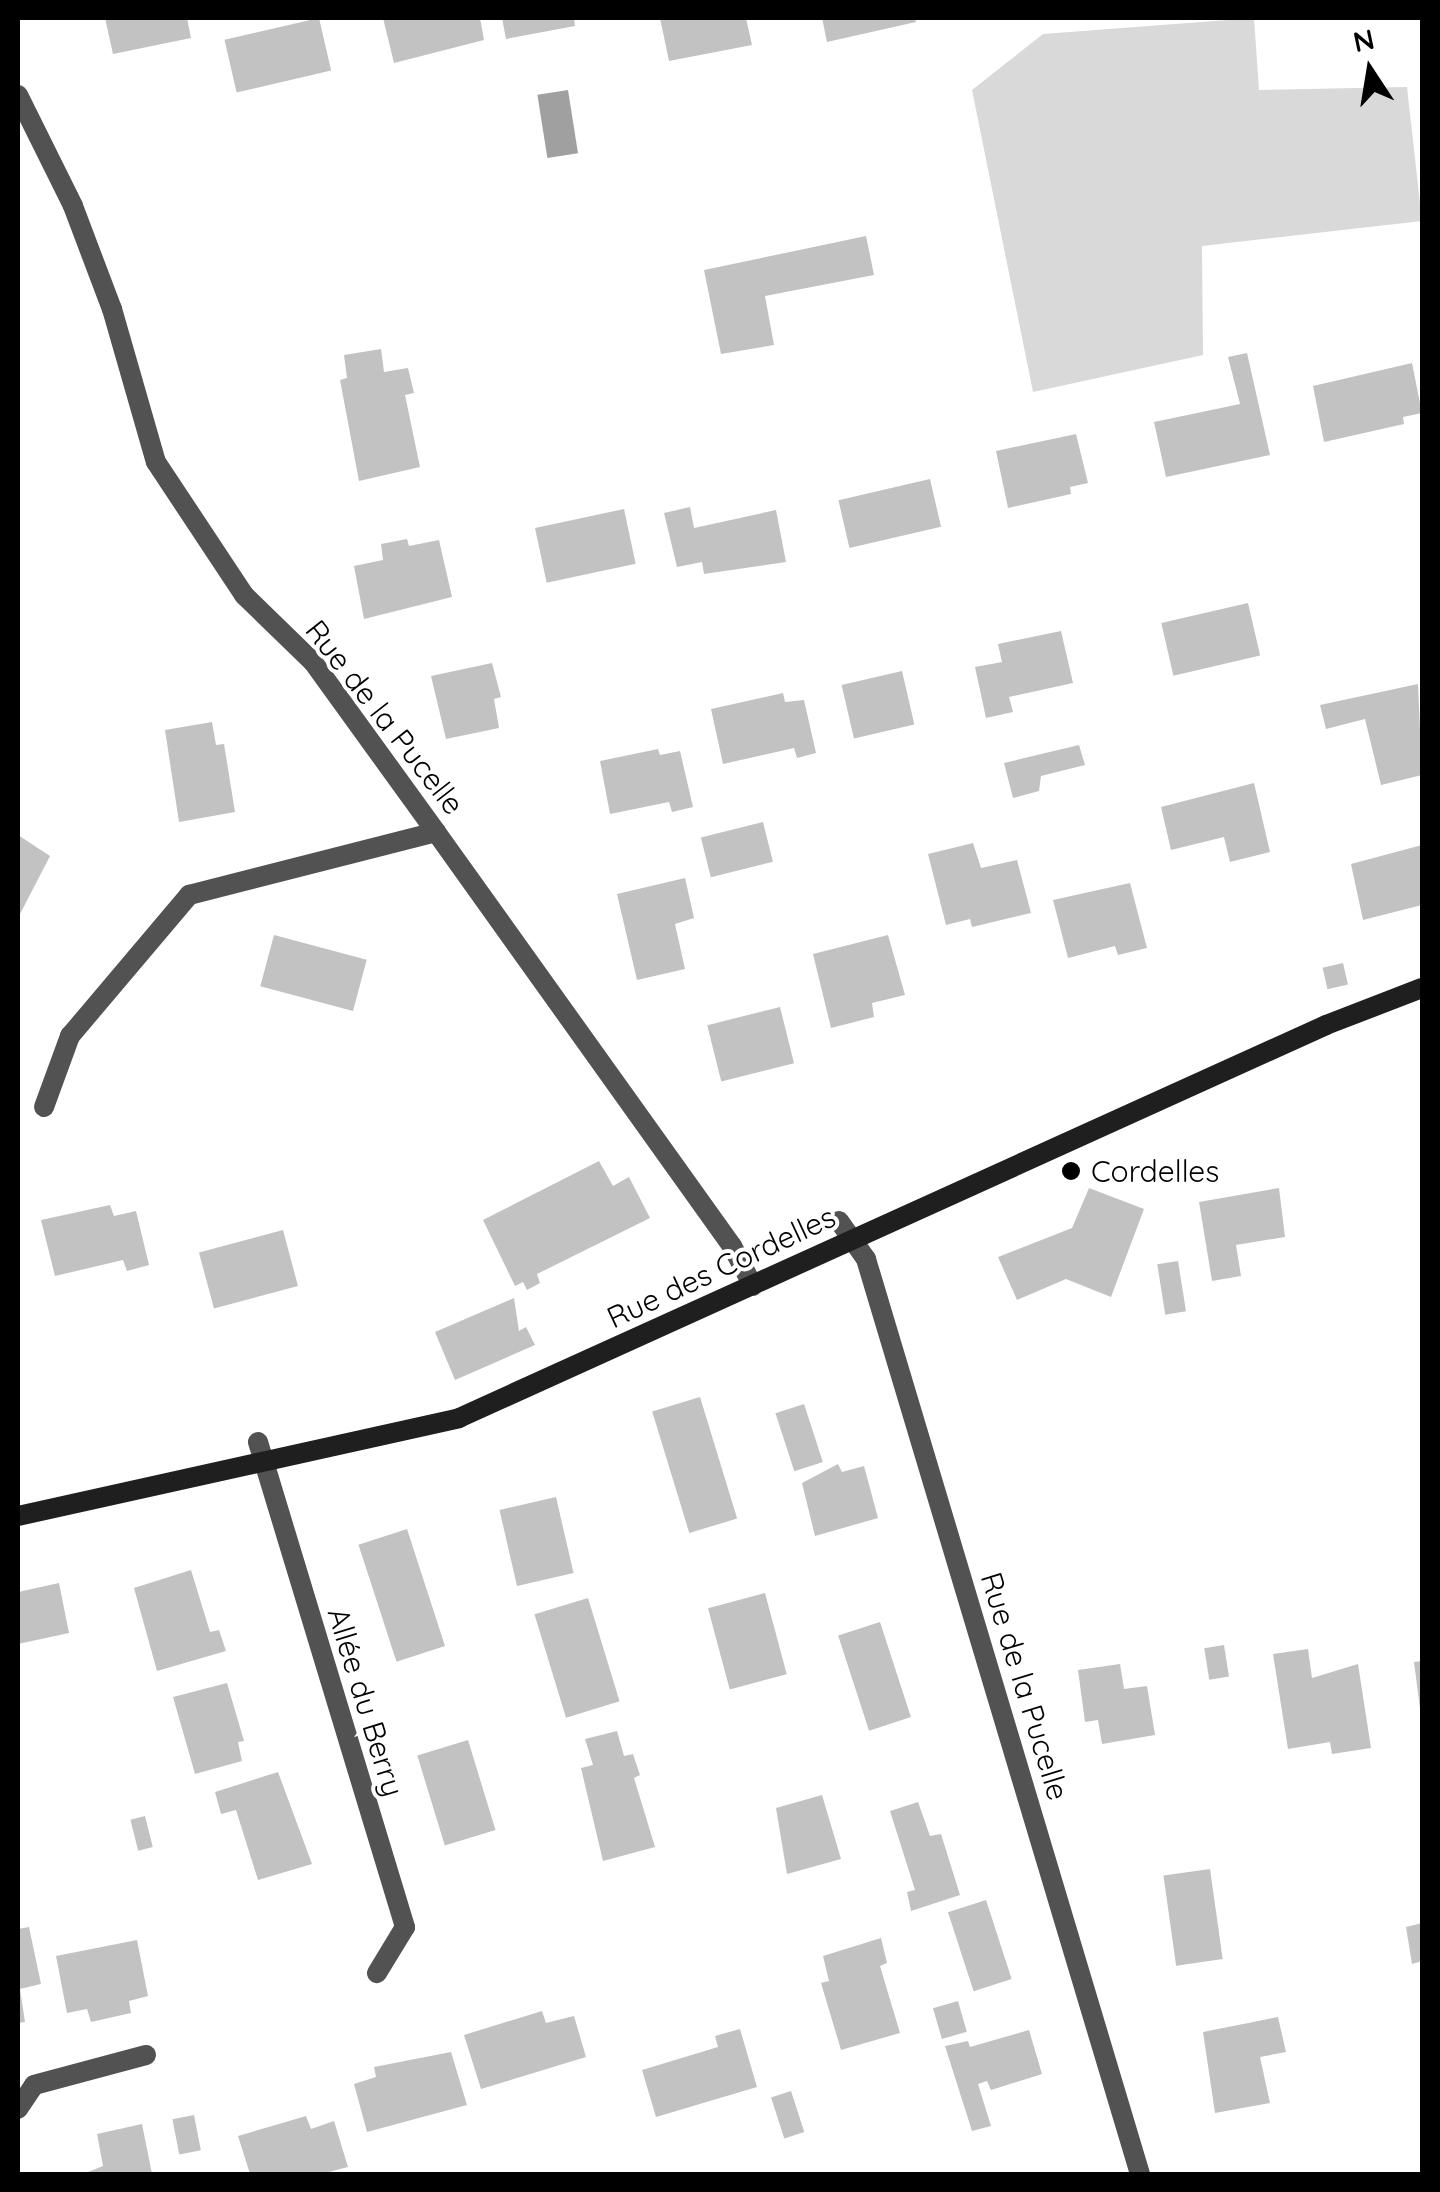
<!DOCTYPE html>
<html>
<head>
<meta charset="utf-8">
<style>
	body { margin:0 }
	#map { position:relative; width:1440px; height:2192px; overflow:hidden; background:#fff; font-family:Quicksand,sans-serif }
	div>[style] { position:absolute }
	.green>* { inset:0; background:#d9d9d9 }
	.water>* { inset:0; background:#a0a0a0; transform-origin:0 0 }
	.building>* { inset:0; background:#c2c2c2; transform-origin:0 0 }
	.street>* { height:20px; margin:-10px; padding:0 10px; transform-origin:10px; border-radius:10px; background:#525252 }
	.secondary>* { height:20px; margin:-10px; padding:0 10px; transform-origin:10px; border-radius:10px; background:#1f1f1f }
	.dots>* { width:28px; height:28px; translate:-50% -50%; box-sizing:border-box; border:5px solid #fff; border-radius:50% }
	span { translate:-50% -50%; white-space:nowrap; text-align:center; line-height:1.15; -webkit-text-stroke:8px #fff; paint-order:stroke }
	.street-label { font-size:30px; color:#000 }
	.poi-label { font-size:30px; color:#000 }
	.left { translate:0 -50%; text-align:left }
	.frame { position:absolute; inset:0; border:20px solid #000; pointer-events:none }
	.north { position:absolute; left:1320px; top:20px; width:100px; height:100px; -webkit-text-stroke:8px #fff; paint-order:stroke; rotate:348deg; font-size:28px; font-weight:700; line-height:40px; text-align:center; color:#000 }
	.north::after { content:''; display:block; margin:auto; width:35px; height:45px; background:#000; clip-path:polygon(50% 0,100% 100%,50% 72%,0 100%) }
</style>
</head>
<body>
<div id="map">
	<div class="green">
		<div style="clip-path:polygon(1254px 18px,1259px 90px,1407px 87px,1422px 221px,1202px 246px,1203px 355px,1033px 392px,972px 90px,1043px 34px)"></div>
	</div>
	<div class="water">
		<div style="left:568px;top:90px;width:64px;height:31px;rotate:81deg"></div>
	</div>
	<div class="building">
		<div style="clip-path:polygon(105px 18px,187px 18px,191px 38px,113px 54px)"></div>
		<div style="left:319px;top:18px;width:54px;height:97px;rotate:77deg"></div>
		<div style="clip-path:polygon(383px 18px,480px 18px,484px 40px,394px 63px)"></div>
		<div style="clip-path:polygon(502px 18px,574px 18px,575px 26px,506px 39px)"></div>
		<div style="clip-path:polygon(660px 18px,746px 18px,752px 45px,669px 61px)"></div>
		<div style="clip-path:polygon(822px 18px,915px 18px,916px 22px,827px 42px)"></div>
		<div style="clip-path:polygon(866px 236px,874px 275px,765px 296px,774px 345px,721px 354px,704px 270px)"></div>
		<div style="clip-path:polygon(381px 349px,384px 372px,408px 368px,414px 393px,405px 395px,420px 467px,359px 481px,340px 380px,347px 378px,344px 355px)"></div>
		<div style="clip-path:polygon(1247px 353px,1270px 455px,1166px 477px,1154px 422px,1240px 404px,1228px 357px)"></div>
		<div style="clip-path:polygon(1412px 363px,1422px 413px,1403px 417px,1404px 424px,1324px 442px,1313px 386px)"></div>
		<div style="clip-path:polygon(1076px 434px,1088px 483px,1070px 487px,1071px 494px,1008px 508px,996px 451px)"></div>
		<div style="left:930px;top:479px;width:49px;height:94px;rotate:77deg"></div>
		<div style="clip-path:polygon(690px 507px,694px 528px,776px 510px,786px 562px,704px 574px,702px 562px,677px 567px,664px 513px)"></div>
		<div style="left:624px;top:509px;width:56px;height:91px;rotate:78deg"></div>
		<div style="clip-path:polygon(407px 539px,409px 546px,439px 540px,452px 597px,364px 619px,354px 566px,383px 560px,381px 544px)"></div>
		<div style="left:1248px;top:603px;width:54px;height:89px;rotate:77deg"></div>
		<div style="clip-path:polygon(1061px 631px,1073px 683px,1009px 697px,1013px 712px,986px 718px,975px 667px,1002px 662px,998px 644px)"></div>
		<div style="clip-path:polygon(492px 663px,501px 697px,494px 699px,499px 728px,446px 739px,431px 676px)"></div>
		<div style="left:902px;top:671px;width:55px;height:62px;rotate:77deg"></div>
		<div style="clip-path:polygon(1418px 684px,1422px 775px,1381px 785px,1365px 719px,1326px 729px,1320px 705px)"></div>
		<div style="clip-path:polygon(783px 693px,785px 702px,804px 700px,816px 753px,797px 758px,794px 748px,723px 764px,711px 709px)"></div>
		<div style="clip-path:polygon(212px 722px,216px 745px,224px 744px,235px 812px,179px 822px,165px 730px)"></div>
		<div style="clip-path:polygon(1079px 745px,1085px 765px,1041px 776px,1039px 791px,1013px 798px,1004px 763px)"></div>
		<div style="clip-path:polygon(658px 749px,660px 755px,680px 751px,693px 807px,672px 812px,669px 802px,610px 814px,600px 761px)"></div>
		<div style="clip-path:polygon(1254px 783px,1270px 852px,1230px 862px,1224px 837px,1171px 850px,1161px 807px)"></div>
		<div style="left:763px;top:822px;width:41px;height:64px;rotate:76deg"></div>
		<div style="clip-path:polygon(18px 835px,50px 856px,18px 918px)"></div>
		<div style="clip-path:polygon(973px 843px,981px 868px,1017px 860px,1031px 913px,972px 927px,970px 919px,946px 925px,928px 854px)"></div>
		<div style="clip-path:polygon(1422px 845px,1422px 905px,1363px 920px,1351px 864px)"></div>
		<div style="clip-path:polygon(685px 878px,694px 918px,675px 924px,685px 969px,637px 980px,617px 894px)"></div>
		<div style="clip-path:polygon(1130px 883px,1147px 948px,1118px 955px,1115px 946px,1068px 958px,1053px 900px)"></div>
		<div style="left:274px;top:935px;width:96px;height:53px;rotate:15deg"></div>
		<div style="clip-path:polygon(888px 935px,905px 995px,872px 1003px,874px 1017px,831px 1028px,813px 954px)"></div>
		<div style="left:1343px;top:963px;width:22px;height:21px;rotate:77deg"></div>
		<div style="left:780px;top:1007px;width:58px;height:75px;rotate:76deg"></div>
		<div style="clip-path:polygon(599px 1161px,613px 1186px,629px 1177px,650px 1218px,537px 1274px,540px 1283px,527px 1290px,523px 1282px,515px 1286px,483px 1220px)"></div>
		<div style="clip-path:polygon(1089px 1188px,1144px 1209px,1111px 1297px,1066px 1279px,1017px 1300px,998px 1257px,1072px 1228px)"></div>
		<div style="clip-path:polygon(1279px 1188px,1285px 1237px,1236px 1245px,1241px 1276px,1212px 1281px,1199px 1202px)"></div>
		<div style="clip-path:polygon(110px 1205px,114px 1216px,136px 1211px,149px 1265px,127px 1271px,123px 1260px,55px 1276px,41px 1220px)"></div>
		<div style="left:283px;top:1230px;width:58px;height:87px;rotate:75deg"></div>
		<div style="left:1178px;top:1261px;width:51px;height:21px;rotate:81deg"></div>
		<div style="clip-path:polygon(514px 1298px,519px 1331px,526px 1327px,535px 1345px,455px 1380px,435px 1332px)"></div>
		<div style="left:700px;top:1397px;width:127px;height:50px;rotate:73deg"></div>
		<div style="left:804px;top:1404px;width:61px;height:30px;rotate:72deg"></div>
		<div style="clip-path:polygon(838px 1464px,842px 1472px,864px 1466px,878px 1518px,815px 1536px,802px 1483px)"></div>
		<div style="left:556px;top:1497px;width:78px;height:58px;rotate:77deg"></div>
		<div style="left:407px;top:1529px;width:123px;height:51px;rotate:72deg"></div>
		<div style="clip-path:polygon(191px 1570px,210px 1632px,219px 1630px,226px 1651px,157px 1671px,134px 1588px)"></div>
		<div style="clip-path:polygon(59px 1583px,69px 1633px,18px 1644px,18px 1592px)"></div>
		<div style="left:765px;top:1593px;width:84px;height:59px;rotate:75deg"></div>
		<div style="left:588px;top:1598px;width:108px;height:56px;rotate:73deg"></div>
		<div style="left:880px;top:1622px;width:100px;height:44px;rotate:72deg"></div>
		<div style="left:1224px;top:1645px;width:32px;height:20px;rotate:81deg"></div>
		<div style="clip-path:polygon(1308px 1649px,1312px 1678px,1358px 1664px,1371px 1748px,1332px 1754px,1330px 1742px,1288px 1749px,1273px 1654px)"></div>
		<div style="clip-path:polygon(1422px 1661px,1422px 1709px,1420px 1709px,1414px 1662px)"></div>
		<div style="clip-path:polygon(1120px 1664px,1124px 1689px,1147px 1686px,1155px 1735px,1102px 1744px,1098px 1720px,1085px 1722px,1078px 1670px)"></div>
		<div style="clip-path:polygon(227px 1683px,244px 1741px,238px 1742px,242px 1761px,195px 1774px,173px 1697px)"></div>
		<div style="clip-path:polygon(617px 1731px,624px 1756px,633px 1754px,640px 1775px,634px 1778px,655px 1847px,603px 1861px,581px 1768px,593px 1765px,585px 1739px)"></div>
		<div style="left:468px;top:1740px;width:94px;height:53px;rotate:73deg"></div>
		<div style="clip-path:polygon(278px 1772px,312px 1864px,258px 1880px,236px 1810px,221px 1814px,215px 1792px)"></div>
		<div style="clip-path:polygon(822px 1795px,841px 1859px,787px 1874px,776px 1808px)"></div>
		<div style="clip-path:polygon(918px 1802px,930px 1836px,941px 1834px,960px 1895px,911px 1911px,907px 1892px,915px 1890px,890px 1811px)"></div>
		<div style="left:145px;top:1816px;width:32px;height:15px;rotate:76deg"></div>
		<div style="left:1210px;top:1869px;width:91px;height:47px;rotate:82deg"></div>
		<div style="left:986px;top:1900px;width:83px;height:40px;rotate:72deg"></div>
		<div style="clip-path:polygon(1422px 1923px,1422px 1961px,1412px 1964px,1406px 1927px)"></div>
		<div style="clip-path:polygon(29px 1927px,41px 1984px,20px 1989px,25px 2022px,18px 2023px,18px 1929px)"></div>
		<div style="clip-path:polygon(881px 1938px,887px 1963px,880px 1966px,900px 2033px,841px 2050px,821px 1983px,829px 1981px,823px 1956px)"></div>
		<div style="clip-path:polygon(137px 1940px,148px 1996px,129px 2001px,131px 2013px,91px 2022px,87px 2009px,67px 2013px,56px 1956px)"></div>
		<div style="left:958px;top:2001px;width:32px;height:26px;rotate:74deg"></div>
		<div style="clip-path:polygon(542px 2011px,546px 2023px,574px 2016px,586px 2057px,481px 2089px,464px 2035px)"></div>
		<div style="clip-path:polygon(1278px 2017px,1286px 2052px,1260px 2057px,1270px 2103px,1215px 2113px,1203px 2032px)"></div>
		<div style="clip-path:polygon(740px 2029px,757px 2087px,656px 2117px,642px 2070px,718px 2047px,715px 2036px)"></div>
		<div style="clip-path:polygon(1029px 2030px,1042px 2074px,991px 2090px,987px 2081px,978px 2084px,991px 2126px,972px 2131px,945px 2046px,968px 2041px,970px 2047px)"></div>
		<div style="clip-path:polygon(451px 2052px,467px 2105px,367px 2132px,354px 2084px,376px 2077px,374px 2067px)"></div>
		<div style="left:791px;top:2091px;width:43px;height:21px;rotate:72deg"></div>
		<div style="left:194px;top:2115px;width:36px;height:22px;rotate:79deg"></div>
		<div style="clip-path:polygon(306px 2116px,311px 2129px,334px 2121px,348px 2167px,321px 2174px,250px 2174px,238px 2136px)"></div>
		<div style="clip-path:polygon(142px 2124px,152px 2174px,83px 2174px,103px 2166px,97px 2134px)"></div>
	</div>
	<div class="street">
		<div style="left:18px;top:95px;width:124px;rotate:63.6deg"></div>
		<div style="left:73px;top:206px;width:110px;rotate:69.3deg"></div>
		<div style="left:112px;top:309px;width:159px;rotate:74deg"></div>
		<div style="left:156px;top:462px;width:159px;rotate:56.5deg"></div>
		<div style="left:244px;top:595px;width:96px;rotate:44.2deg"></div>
		<div style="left:313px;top:662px;width:210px;rotate:54.1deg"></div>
		<div style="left:436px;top:832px;width:509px;rotate:54.44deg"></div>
		<div style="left:732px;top:1246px;width:45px;rotate:62.3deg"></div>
		<div style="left:44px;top:1107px;width:76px;rotate:-69.9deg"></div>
		<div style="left:70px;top:1036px;width:185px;rotate:-49.8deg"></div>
		<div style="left:189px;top:895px;width:255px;rotate:-14.3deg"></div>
		<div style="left:839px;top:1221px;width:47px;rotate:54.6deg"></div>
		<div style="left:866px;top:1259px;width:955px;rotate:73.33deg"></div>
		<div style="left:258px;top:1442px;width:507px;rotate:73.14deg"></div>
		<div style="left:405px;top:1927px;width:54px;rotate:121.3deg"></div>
		<div style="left:18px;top:2109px;width:29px;rotate:-56deg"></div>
		<div style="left:34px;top:2085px;width:116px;rotate:-15deg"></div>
	</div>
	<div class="secondary">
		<div style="left:18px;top:1516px;width:452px;rotate:-12.5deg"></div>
		<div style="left:459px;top:1418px;width:952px;rotate:-24.38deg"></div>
		<div style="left:1326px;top:1025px;width:103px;rotate:-21.1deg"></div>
	</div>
	<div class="dots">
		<div style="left:1071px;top:1171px;background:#000"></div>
	</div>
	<div class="street-label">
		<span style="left:385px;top:717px;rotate:52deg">Rue de la Pucelle</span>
		<span style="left:721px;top:1267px;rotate:-25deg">Rue des Cordelles</span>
		<span style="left:1025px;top:1686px;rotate:73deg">Rue de la Pucelle</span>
		<span style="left:366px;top:1702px;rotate:73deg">Allée du Berry</span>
	</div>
	<div class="poi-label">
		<span class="left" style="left:1091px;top:1171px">Cordelles</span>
	</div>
	<div class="frame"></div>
	<div class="north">N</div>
</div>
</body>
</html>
